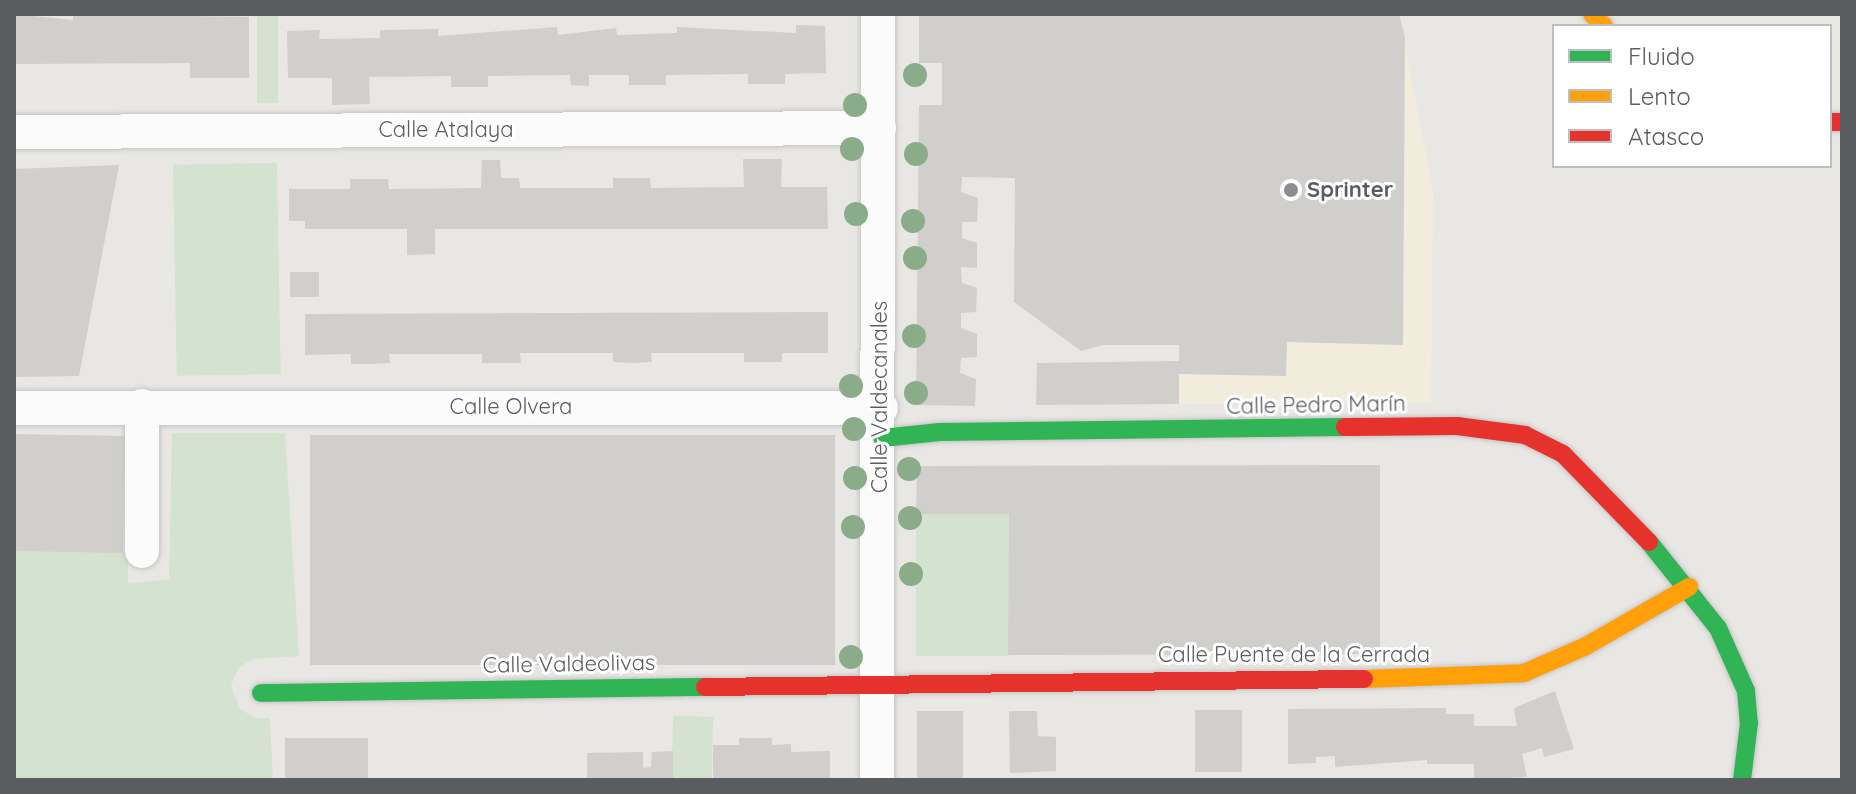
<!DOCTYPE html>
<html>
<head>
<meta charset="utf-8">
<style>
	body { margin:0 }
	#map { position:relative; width:1856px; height:794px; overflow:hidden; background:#e9e7e3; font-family:Quicksand,sans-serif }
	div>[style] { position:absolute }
	.commercial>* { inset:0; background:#f2ecdc }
	.green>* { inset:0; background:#d3e3d0; transform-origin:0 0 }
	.building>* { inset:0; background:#d0cfcc; transform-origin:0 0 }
	.roads { filter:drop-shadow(0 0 2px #c5c5c5) drop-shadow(0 0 2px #c5c5c5) }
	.street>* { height:34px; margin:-17px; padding:0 17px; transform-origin:17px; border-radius:17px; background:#fcfbfb }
	.fast>* { height:18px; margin:-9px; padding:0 9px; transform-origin:9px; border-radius:9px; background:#30b455 }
	.slow>* { height:18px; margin:-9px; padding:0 9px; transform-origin:9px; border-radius:9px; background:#ff9f0a }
	.jam>* { height:18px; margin:-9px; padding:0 9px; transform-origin:9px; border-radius:9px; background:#e5322d }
	.trees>* { width:24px; height:24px; margin:-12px; border-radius:50%; background:#8aac88 }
	.dots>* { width:22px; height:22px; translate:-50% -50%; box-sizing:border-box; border:4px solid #fff; border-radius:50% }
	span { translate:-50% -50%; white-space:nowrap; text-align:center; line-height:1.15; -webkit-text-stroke:6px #fff; paint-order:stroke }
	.street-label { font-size:22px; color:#595d60 }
	.poi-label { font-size:22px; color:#595d60; font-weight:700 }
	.left { translate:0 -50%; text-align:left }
	.frame { position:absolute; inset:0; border:16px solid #595d60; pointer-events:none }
	.legend { position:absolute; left:1552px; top:24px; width:280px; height:144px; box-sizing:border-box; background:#fff; border:2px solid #bdbebf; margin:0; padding:10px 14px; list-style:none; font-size:24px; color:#595d60 }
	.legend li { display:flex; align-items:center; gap:16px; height:40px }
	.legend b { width:40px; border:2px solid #bdbebf }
</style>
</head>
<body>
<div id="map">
	<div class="commercial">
		<div style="clip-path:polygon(1178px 14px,1399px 14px,1433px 191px,1431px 403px,1179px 404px)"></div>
	</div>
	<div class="green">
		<div style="left:257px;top:14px;width:21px;height:89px"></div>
		<div style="left:277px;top:163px;width:211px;height:104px;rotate:89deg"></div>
		<div style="clip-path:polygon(172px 433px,285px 433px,299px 656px,252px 659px,239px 668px,231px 685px,240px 709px,256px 718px,270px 718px,273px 780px,14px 780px,14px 551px,128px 552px,128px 584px,169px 579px)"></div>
		<div style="left:916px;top:514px;width:93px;height:142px"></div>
		<div style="left:673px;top:716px;width:40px;height:64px;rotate:1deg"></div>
	</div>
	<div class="building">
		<div style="clip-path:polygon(14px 14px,73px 20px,73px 14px,249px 17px,249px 78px,190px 78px,190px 63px,14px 64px)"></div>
		<div style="clip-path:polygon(919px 14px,1399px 14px,1405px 38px,1403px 345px,1287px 342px,1286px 376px,1179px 374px,1179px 404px,1036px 405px,1037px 363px,1179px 361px,1179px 345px,1103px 345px,1081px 351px,1014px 302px,1015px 178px,962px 177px,961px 192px,978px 198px,977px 222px,962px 222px,962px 238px,977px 243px,977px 268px,961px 267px,962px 283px,977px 288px,976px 312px,961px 313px,961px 328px,977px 334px,977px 357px,961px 358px,960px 373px,976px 379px,975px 406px,916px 405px,919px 105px,942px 105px,942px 63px,919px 63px)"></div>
		<div style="clip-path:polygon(796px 25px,825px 26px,826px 73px,785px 74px,785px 84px,748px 84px,748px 74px,666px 75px,666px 85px,629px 85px,629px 75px,589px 75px,589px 86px,571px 85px,570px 75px,488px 76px,488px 87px,451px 87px,451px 76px,369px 77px,370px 104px,332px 105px,332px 78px,288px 78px,287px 31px,320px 30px,319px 39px,380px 38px,380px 30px,438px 29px,438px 36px,557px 27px,558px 35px,616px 28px,617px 35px,677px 33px,677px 27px,796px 33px)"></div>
		<div style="clip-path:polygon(743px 159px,782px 159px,781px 187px,827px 187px,828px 229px,435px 229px,435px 254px,407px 255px,407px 229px,305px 229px,305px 221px,289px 221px,289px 189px,350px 189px,350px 179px,388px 179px,389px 189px,481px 188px,482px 160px,500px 160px,501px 178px,519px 178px,520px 188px,613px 188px,613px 178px,650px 178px,651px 188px,744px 187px)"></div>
		<div style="clip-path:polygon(119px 165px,79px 376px,14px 377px,14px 169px)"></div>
		<div style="left:290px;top:272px;width:29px;height:25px"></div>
		<div style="clip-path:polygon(828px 312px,828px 353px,782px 353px,782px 362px,744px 362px,744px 353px,651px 353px,652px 362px,632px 363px,613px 362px,613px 353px,520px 353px,521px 363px,482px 363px,482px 354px,389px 354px,390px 363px,370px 364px,351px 364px,351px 354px,305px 355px,305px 314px)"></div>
		<div style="left:14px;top:434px;width:111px;height:117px;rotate:1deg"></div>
		<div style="left:835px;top:435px;width:230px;height:525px;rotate:90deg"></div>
		<div style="clip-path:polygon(1380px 465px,1380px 654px,1008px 655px,1009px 514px,916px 514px,917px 466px)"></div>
		<div style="clip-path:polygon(1555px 691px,1574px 749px,1544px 757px,1542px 748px,1522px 754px,1527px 777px,1474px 780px,1474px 764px,1427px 764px,1427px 760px,1335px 767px,1335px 756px,1316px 757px,1316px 763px,1288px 764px,1288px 709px,1446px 708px,1446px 714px,1474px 714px,1474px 726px,1517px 726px,1514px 708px)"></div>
		<div style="left:1195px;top:710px;width:47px;height:62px"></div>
		<div style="left:917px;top:711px;width:46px;height:69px"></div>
		<div style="clip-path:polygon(1009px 711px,1037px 711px,1038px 736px,1056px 737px,1056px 771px,1010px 773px)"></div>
		<div style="left:285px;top:738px;width:83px;height:42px"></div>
		<div style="clip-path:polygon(739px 738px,772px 738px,772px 745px,791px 744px,791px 752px,830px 751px,830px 780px,713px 780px,713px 745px,739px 745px)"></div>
		<div style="clip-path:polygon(673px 751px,673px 780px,587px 780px,587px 753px,643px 752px,643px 768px,651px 767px,652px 752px)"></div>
	</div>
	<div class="roads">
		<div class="street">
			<div style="left:14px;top:132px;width:865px;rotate:-0.26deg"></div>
			<div style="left:142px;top:406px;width:145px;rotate:90deg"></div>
			<div style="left:14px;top:408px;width:867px"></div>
			<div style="left:877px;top:780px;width:766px;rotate:-89.93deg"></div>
		</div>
		<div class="fast">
			<div style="left:882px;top:438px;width:58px;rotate:-5.9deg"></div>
			<div style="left:940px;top:432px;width:405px;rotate:-0.7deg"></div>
			<div style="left:1649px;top:542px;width:110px;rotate:51.3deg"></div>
			<div style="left:1718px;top:628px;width:69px;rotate:66deg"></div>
			<div style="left:1746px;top:691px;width:32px;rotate:85deg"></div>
			<div style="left:1749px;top:723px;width:57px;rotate:97deg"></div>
			<div style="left:261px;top:693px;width:444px;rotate:-0.8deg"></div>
		</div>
		<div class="slow">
			<div style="left:1592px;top:14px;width:17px;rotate:45deg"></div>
			<div style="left:1364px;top:679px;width:160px;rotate:-2.1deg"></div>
			<div style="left:1524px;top:673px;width:68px;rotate:-23.5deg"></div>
			<div style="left:1586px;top:646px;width:119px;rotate:-29.8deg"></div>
		</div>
		<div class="jam">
			<div style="left:1830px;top:122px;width:12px"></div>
			<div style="left:1345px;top:427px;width:112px;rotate:-0.5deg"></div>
			<div style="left:1457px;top:426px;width:69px;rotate:7.5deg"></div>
			<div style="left:1525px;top:435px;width:42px;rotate:26.6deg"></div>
			<div style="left:1563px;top:454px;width:123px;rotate:45.7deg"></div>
			<div style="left:705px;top:687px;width:659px;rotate:-0.7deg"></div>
		</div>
	</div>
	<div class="trees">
		<div style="left:915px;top:75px"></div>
		<div style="left:855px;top:105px"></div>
		<div style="left:852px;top:149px"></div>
		<div style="left:916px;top:154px"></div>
		<div style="left:856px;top:214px"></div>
		<div style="left:913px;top:221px"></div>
		<div style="left:915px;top:258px"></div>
		<div style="left:914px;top:336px"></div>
		<div style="left:851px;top:386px"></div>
		<div style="left:916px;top:393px"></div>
		<div style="left:854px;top:429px"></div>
		<div style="left:909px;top:469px"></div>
		<div style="left:855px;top:478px"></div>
		<div style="left:910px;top:518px"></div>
		<div style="left:853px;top:527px"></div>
		<div style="left:911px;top:574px"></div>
		<div style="left:851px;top:657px"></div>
	</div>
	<div class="dots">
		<div style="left:1291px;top:190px;background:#8b8d8e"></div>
	</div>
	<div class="street-label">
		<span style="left:446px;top:130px">Calle Atalaya</span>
		<span style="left:880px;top:397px;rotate:-90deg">Calle Valdecanales</span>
		<span style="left:1316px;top:405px;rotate:-1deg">Calle Pedro Marín</span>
		<span style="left:511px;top:407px">Calle Olvera</span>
		<span style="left:1294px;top:655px">Calle Puente de la Cerrada</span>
		<span style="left:569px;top:664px;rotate:-1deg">Calle Valdeolivas</span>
	</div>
	<div class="poi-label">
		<span class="left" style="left:1307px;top:190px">Sprinter</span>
	</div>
	<div class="frame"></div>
	<ul class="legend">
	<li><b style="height:10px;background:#30b455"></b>Fluido</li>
	<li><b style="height:10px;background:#ff9f0a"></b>Lento</li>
	<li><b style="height:10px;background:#e5322d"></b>Atasco</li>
	</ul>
</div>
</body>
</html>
